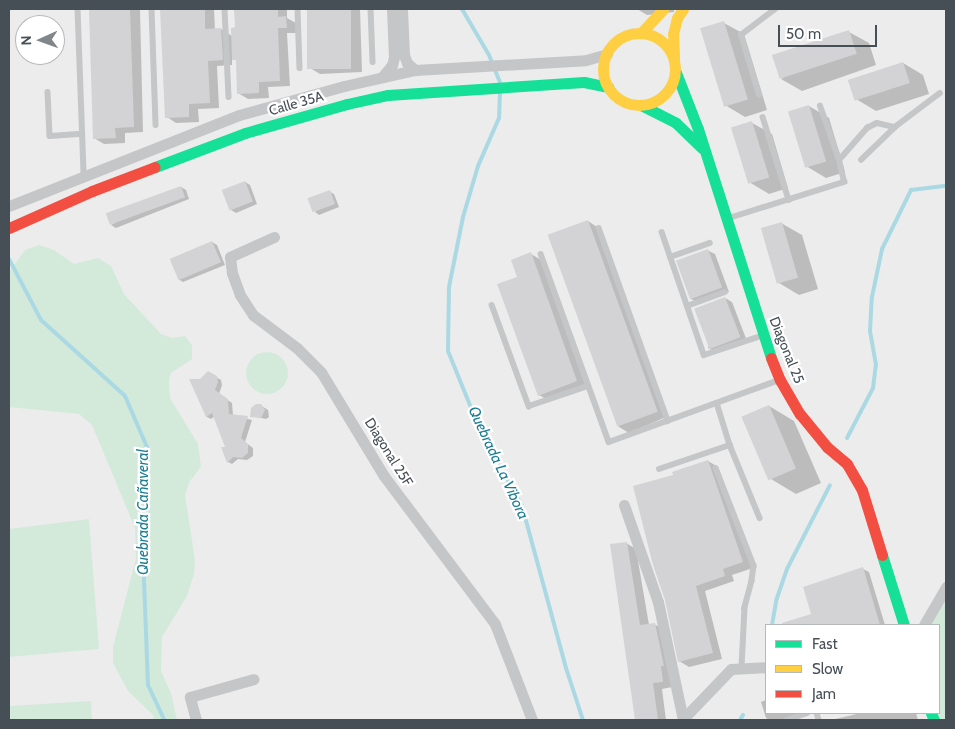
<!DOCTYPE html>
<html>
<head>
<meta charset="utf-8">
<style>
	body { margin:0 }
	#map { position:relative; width:955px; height:729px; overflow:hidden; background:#edecec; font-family:Cabin,sans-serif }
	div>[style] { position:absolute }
	.green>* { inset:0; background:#d3eadb }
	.round { border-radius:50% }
	.shadow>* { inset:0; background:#0003 }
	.stream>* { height:4px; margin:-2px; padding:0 2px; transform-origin:2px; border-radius:2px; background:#aad9e4 }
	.building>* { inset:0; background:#d3d3d5; transform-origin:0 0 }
	.lane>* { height:5.5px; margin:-2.75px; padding:0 2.75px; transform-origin:2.75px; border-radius:2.75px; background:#c4c6c7 }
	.street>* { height:11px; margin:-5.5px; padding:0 5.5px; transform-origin:5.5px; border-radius:5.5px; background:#c4c6c7 }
	.fast>* { height:11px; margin:-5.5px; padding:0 5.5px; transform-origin:5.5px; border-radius:5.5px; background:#16e098 }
	.slow>* { height:11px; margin:-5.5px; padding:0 5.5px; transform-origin:5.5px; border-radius:5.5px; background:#ffcf43 }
	.slow>.ring { margin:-5.5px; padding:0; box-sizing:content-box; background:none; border:11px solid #ffcf43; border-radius:50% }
	.jam>* { height:11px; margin:-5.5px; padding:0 5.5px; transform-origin:5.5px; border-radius:5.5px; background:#f24e42 }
	span { translate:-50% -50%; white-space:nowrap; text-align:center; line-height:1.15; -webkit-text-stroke:4.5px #fff; paint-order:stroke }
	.street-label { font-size:14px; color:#464f56 }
	.water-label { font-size:15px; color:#1b7d94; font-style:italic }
	.frame { position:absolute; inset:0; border:10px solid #464f56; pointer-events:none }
	.legend { position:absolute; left:765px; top:624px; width:175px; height:90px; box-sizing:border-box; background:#fff; border:1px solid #b5b9bb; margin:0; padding:6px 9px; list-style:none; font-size:15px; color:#464f56 }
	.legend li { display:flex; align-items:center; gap:10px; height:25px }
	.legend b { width:25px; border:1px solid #b5b9bb }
	.north { position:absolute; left:15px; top:15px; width:50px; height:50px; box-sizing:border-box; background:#fff; border:1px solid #b5b9bb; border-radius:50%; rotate:268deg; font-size:14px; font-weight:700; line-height:20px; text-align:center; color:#464f56 }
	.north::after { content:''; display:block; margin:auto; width:18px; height:22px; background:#80868a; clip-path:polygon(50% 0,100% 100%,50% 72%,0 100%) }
	.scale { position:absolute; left:778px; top:25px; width:99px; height:22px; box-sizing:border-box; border:2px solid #464f56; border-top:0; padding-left:6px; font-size:15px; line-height:18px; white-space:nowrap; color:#464f56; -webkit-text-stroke:4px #fff; paint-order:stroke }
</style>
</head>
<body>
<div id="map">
	<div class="green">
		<div style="clip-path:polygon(39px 245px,54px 250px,74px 264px,98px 258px,111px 266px,124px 294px,161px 334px,172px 338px,185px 336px,192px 345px,192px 359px,171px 373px,169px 381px,170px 398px,198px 444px,201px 467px,190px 481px,185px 495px,195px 560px,194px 574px,187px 596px,162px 637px,161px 671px,171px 693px,177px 720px,154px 720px,153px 715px,128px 691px,113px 663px,113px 647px,136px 558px,135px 528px,92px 425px,79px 414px,9px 407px,9px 272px,25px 250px)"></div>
		<div class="round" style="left:246px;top:352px;width:42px;height:42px"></div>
		<div style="clip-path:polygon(89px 519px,99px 649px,9px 657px,9px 529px)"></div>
		<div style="clip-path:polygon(946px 587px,946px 720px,934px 720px,939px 713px,939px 625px,924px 625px)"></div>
		<div style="clip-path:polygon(91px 701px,92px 720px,9px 720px,9px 706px)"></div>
	</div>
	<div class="shadow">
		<div style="clip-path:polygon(90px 9px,140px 9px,143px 132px,125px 133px,125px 143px,104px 144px,94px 138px)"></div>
		<div style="clip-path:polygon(162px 9px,214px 9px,215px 30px,221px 29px,232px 36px,236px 29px,235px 9px,287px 9px,287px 18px,296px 23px,296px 33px,287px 33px,290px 86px,268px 87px,269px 98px,248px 99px,238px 93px,237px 61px,232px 58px,232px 65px,217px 66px,219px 108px,198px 109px,199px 122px,176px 123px,167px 117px)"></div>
		<div style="clip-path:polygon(308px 9px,360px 9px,362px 72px,320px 74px,310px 68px)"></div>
		<div style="clip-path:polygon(637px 9px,674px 9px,674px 12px,647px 15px)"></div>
		<div style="clip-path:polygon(724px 23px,744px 34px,767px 110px,745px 117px,725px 105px)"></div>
		<div style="clip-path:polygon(849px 32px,869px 43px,876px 65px,802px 91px,781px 79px)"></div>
		<div style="clip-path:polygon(903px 63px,923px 75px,929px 94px,876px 111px,856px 99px)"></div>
		<div style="clip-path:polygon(809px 106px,829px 118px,845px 172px,826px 178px,806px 166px)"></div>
		<div style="clip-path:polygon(752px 123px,772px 134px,788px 188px,769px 194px,749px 182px)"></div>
		<div style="clip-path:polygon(245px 182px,250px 185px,257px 204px,236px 213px,231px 210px)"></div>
		<div style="clip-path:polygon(181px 187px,186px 190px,189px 199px,116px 228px,111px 225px)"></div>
		<div style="clip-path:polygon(330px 192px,334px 194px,339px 207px,319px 215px,315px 212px)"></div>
		<div style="clip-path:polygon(588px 221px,597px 227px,666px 417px,629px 433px,619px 427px)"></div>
		<div style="clip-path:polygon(781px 223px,802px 235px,818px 289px,799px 295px,779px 283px)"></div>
		<div style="clip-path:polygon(212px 242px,217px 245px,225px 265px,183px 282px,178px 279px)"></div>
		<div style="clip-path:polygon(707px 250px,715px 254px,729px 292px,699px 303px,691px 299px)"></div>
		<div style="clip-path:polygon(531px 254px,541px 260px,586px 387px,548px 400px,539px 395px,518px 278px)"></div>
		<div style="clip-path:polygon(725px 298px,732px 302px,747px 341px,715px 352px,708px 348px)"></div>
		<div style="clip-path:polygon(209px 373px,221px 380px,222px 385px,219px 394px,232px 403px,233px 415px,252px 420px,245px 442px,253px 448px,253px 456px,247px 460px,238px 459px,232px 464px,228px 462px,227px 448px,215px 416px,211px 419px,207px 417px,191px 380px,200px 380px)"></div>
		<div style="clip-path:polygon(260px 405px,268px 410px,269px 417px,266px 419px,252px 416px)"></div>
		<div style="clip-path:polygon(769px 406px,794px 421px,821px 483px,796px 494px,771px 479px)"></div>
		<div style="clip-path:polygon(708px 461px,718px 467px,753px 568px,732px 575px,734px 581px,705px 591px,722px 659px,689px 667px,679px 661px,675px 476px)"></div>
		<div style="clip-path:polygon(626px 543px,636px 549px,649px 625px,654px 624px,664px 630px,672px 687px,662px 689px,666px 720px,636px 720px,612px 545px)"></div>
		<div style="clip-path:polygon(863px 569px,869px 572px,885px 625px,789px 625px,788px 622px,812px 615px)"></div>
		<div style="clip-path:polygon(766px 700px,766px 713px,812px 713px,788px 720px,770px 720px,766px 718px,761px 702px)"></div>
		<div style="clip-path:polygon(861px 713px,916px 713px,918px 720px,831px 720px)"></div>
	</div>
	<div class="stream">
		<div style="left:462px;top:9px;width:53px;rotate:59.6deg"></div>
		<div style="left:489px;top:55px;width:29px;rotate:68deg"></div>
		<div style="left:500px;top:91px;width:27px;rotate:92deg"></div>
		<div style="left:499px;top:118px;width:52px;rotate:113.6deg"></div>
		<div style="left:478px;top:166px;width:53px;rotate:106.4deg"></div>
		<div style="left:463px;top:217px;width:71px;rotate:101.3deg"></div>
		<div style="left:449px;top:287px;width:64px;rotate:90.9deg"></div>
		<div style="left:448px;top:351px;width:93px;rotate:67.9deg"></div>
		<div style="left:483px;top:437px;width:79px;rotate:60.5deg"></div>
		<div style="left:522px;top:506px;width:168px;rotate:74.8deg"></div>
		<div style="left:566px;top:668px;width:55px;rotate:71.9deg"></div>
		<div style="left:9px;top:259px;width:69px;rotate:62.3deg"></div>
		<div style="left:41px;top:320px;width:113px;rotate:42.1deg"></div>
		<div style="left:125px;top:396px;width:56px;rotate:66.7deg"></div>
		<div style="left:147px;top:447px;width:134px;rotate:91.3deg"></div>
		<div style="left:144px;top:581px;width:104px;rotate:87.8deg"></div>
		<div style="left:148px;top:685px;width:38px;rotate:65deg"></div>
		<div style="left:847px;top:438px;width:56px;rotate:-62.5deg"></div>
		<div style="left:873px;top:388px;width:23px;rotate:-83deg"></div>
		<div style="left:876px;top:365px;width:35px;rotate:-100deg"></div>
		<div style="left:870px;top:331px;width:34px;rotate:-87deg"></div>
		<div style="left:872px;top:297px;width:49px;rotate:-78.2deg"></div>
		<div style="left:882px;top:249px;width:66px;rotate:-63.8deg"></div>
		<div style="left:911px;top:190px;width:35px;rotate:-7deg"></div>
		<div style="left:772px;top:625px;width:27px;rotate:-80deg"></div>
		<div style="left:777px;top:598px;width:31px;rotate:-71deg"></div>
		<div style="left:787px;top:569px;width:94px;rotate:-62.9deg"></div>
		<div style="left:740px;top:720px;width:6px;rotate:-59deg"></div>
	</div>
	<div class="building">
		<div style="clip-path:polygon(89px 9px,130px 9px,134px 127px,115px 128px,116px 138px,93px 139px)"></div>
		<div style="clip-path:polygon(160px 9px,205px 9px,205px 29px,221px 28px,223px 60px,208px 61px,210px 103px,189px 104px,189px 117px,165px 118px)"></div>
		<div style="clip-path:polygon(234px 9px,278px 9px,278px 17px,286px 16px,287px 28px,278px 28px,280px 81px,259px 82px,259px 93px,237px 94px,236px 60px,232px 60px,231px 28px,235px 27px)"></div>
		<div style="left:307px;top:9px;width:44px;height:60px"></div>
		<div style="left:724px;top:21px;width:82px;height:25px;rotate:73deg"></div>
		<div style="left:849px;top:30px;width:25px;height:81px;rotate:72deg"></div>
		<div style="left:903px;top:62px;width:22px;height:58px;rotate:72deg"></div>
		<div style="left:809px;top:105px;width:59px;height:22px;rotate:73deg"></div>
		<div style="left:752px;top:121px;width:59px;height:22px;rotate:73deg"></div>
		<div style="left:245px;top:181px;width:22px;height:25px;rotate:69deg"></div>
		<div style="left:181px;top:186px;width:12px;height:80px;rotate:70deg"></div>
		<div style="left:330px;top:190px;width:15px;height:24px;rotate:70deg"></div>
		<div style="left:588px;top:220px;width:204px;height:43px;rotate:70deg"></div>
		<div style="left:782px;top:222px;width:58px;height:22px;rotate:74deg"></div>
		<div style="left:212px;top:241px;width:23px;height:46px;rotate:67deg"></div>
		<div style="left:708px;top:249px;width:41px;height:34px;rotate:70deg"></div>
		<div style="clip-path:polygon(531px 252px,577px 381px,538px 396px,497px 284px,517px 277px,511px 260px)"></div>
		<div style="left:725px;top:297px;width:43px;height:33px;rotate:69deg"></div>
		<div style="clip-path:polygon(208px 371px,217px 376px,218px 382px,215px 390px,228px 399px,229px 414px,248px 416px,241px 438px,248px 444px,248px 453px,242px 458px,233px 457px,227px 463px,221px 447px,225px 447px,212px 413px,206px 417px,189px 379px,200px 379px)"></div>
		<div style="clip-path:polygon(256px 404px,261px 404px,265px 410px,261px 418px,250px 417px,251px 408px)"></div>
		<div style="left:769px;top:405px;width:69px;height:30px;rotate:67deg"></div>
		<div style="clip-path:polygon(708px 460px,743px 562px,723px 569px,725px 576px,696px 586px,713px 653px,678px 662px,665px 600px,653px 565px,633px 486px,673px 475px,672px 472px)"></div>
		<div style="clip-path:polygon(627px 542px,640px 625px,655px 623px,664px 666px,661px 666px,663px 682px,653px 683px,658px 720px,635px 720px,610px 544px)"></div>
		<div style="clip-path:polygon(863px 567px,880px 625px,782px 625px,782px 623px,811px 614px,803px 587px)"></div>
	</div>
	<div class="lane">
		<div style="left:78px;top:9px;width:165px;rotate:87.9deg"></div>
		<div style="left:152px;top:9px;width:116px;rotate:88deg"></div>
		<div style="left:225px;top:9px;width:88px;rotate:87.4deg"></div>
		<div style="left:298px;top:9px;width:59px;rotate:88.1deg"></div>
		<div style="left:371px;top:9px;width:53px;rotate:87.8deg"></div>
		<div style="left:48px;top:92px;width:44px;rotate:87.4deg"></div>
		<div style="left:50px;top:136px;width:32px;rotate:-4deg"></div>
		<div style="left:759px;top:95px;width:63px;rotate:-106.7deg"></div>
		<div style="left:741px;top:35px;width:43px;rotate:-37.4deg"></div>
		<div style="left:763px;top:117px;width:87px;rotate:72.6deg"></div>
		<div style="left:839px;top:160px;width:43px;rotate:-48.8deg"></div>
		<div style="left:867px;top:128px;width:11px;rotate:-27deg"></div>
		<div style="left:877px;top:123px;width:18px;rotate:13deg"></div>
		<div style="left:895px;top:127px;width:56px;rotate:-37.1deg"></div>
		<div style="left:861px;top:160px;width:47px;rotate:-44.1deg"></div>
		<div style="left:729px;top:218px;width:121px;rotate:-17.4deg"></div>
		<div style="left:844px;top:182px;width:23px;rotate:-103deg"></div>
		<div style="left:839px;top:160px;width:57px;rotate:-109.4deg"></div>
		<div style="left:599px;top:228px;width:205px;rotate:70.3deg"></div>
		<div style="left:662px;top:232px;width:130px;rotate:71.1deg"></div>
		<div style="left:704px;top:355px;width:60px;rotate:-18.4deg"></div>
		<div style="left:541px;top:254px;width:200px;rotate:70.1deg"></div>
		<div style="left:609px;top:442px;width:181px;rotate:-20deg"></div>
		<div style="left:670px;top:257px;width:42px;rotate:-19.3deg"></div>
		<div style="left:492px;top:305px;width:108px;rotate:69.9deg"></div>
		<div style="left:529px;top:406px;width:62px;rotate:-18.7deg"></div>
		<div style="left:687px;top:306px;width:40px;rotate:-20.2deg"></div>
		<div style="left:717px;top:403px;width:44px;rotate:72.8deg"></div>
		<div style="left:730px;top:445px;width:79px;rotate:67.7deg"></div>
		<div style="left:716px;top:468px;width:105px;rotate:68.8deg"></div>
		<div style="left:754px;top:566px;width:15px;rotate:98deg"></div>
		<div style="left:752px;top:581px;width:28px;rotate:105deg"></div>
		<div style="left:745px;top:608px;width:60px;rotate:92.9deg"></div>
		<div style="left:659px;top:469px;width:75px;rotate:-18.7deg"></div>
		<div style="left:817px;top:713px;width:7px;rotate:74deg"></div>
		<div style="left:787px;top:720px;width:21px;rotate:-19deg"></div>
	</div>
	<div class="street">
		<div style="left:402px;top:9px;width:46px;rotate:87.5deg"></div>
		<div style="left:404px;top:55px;width:9px;rotate:69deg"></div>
		<div style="left:407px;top:63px;width:11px;rotate:41deg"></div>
		<div style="left:382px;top:77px;width:16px;rotate:-50deg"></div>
		<div style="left:392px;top:65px;width:8px;rotate:-76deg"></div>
		<div style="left:394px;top:57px;width:48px;rotate:-92.4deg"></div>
		<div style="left:9px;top:206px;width:247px;rotate:-21.6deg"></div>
		<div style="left:239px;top:115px;width:109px;rotate:-15.4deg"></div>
		<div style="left:344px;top:86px;width:73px;rotate:-12.7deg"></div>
		<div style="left:415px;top:70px;width:171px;rotate:-3.3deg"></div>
		<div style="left:586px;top:60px;width:22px;rotate:-16deg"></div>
		<div style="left:274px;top:237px;width:48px;rotate:155.6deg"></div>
		<div style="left:230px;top:257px;width:16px;rotate:83deg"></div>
		<div style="left:232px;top:273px;width:23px;rotate:70deg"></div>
		<div style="left:240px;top:295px;width:24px;rotate:57deg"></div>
		<div style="left:253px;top:315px;width:55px;rotate:36.9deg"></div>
		<div style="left:297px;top:348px;width:34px;rotate:45deg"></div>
		<div style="left:321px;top:372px;width:122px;rotate:58.8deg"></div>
		<div style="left:384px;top:476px;width:185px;rotate:53.1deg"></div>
		<div style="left:495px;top:624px;width:103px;rotate:68.9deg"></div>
		<div style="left:624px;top:505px;width:103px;rotate:70.7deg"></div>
		<div style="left:658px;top:602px;width:121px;rotate:78deg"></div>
		<div style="left:924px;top:625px;width:44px;rotate:-59.9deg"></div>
		<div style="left:683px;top:719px;width:69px;rotate:-46.2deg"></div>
		<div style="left:731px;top:669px;width:35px;rotate:-3deg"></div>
		<div style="left:196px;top:720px;width:24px;rotate:-105deg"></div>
		<div style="left:190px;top:697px;width:66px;rotate:-15.7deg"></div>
	</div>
	<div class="fast">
		<div style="left:675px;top:70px;width:63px;rotate:68.7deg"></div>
		<div style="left:698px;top:129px;width:240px;rotate:72.3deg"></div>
		<div style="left:641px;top:105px;width:39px;rotate:27deg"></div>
		<div style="left:676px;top:123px;width:36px;rotate:44deg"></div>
		<div style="left:155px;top:167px;width:96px;rotate:-20.7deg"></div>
		<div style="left:245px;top:133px;width:106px;rotate:-15.9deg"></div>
		<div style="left:347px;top:104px;width:42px;rotate:-12.4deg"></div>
		<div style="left:388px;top:95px;width:196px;rotate:-3.8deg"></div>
		<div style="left:584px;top:82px;width:25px;rotate:12deg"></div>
		<div style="left:882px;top:555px;width:73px;rotate:72.6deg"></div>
		<div style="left:931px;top:713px;width:8px;rotate:67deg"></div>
	</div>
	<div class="slow">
		<div style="left:641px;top:33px;width:33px;rotate:-47deg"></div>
		<div class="ring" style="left:603px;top:33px;width:61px;height:61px"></div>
		<div style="left:674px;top:57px;width:23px;rotate:-92deg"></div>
		<div style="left:673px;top:34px;width:16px;rotate:-76deg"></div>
		<div style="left:677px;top:18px;width:11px;rotate:-56deg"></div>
	</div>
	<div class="jam">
		<div style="left:9px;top:228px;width:91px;rotate:-24deg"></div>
		<div style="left:92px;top:191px;width:67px;rotate:-20.9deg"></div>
		<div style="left:771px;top:358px;width:24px;rotate:68deg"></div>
		<div style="left:780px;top:380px;width:39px;rotate:60deg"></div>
		<div style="left:800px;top:414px;width:43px;rotate:50.7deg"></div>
		<div style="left:827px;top:447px;width:26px;rotate:40deg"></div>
		<div style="left:847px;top:464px;width:30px;rotate:60deg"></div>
		<div style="left:862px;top:490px;width:68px;rotate:72.9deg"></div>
	</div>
	<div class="street-label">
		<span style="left:296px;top:103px;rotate:-16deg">Calle 35A</span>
		<span style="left:787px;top:350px;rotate:68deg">Diagonal 25</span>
		<span style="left:389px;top:452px;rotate:58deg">Diagonal 25F</span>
	</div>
	<div class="water-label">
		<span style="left:498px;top:463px;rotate:65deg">Quebrada La Vibora</span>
		<span style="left:144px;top:512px;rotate:-90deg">Quebrada Cañaveral</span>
	</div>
	<div class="frame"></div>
	<ul class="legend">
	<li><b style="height:6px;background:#16e098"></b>Fast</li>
	<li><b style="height:6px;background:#ffcf43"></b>Slow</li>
	<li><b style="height:6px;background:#f24e42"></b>Jam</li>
	</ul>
	<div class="north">N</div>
	<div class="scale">50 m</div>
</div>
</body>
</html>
